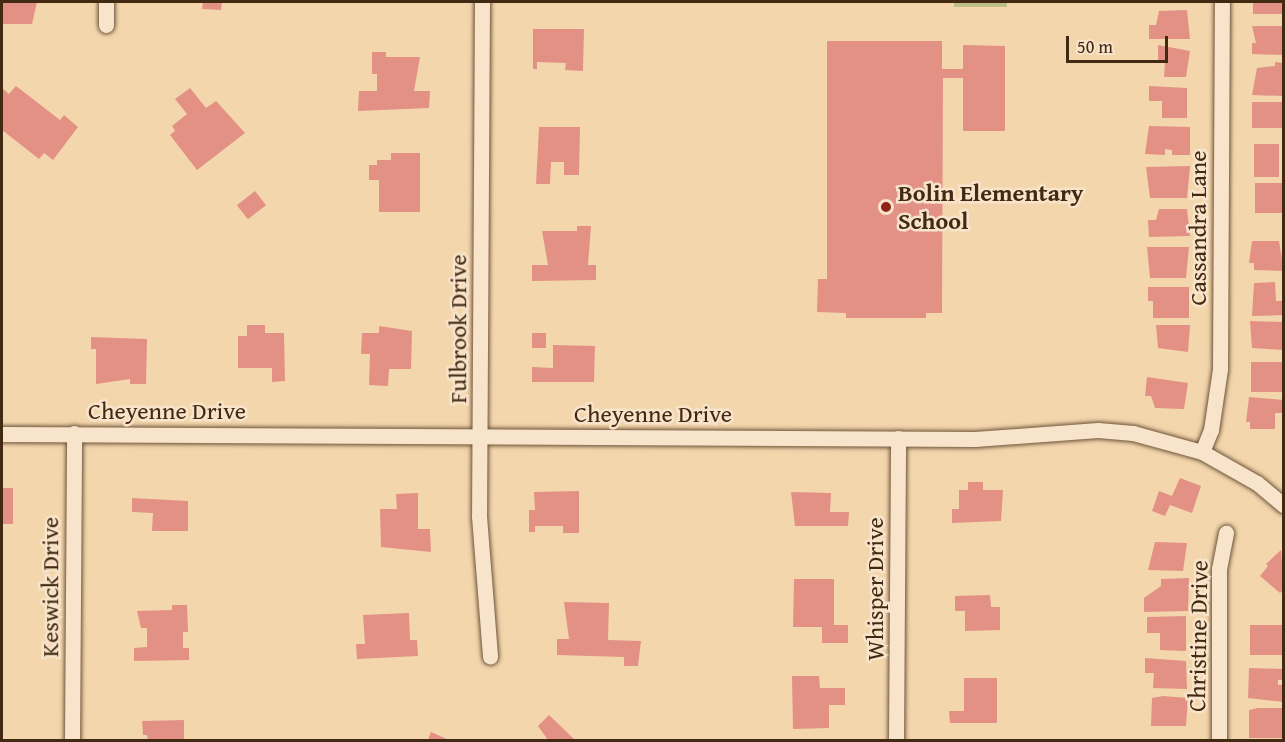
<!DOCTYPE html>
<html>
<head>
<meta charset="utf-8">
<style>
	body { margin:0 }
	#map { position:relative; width:1285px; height:742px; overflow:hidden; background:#f4d6ad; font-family:"Gentium Book Plus",serif }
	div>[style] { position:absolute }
	.green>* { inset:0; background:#bfbd88; transform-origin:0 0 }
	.building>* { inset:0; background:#e29184; transform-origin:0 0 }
	.roads { filter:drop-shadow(0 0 2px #6e5539) drop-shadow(0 0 2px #6e5539) }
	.street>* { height:15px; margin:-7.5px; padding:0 7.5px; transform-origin:7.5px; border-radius:7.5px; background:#f8e4ca }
	.dots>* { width:16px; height:16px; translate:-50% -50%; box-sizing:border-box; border:3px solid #f8e4ca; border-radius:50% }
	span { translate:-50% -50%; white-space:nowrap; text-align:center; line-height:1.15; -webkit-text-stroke:5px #f8e4ca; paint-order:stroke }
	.poi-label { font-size:24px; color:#422a12; font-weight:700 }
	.left { translate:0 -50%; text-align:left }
	.street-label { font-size:24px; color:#422a12 }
	.frame { position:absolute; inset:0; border:3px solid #422a12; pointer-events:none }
	.scale { position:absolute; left:1066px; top:36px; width:102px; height:27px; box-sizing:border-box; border:3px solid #422a12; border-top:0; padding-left:8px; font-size:18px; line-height:21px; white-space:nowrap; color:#422a12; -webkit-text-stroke:4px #f8e4ca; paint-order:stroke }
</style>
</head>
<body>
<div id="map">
	<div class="green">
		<div style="left:954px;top:2px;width:53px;height:5px"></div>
	</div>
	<div class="building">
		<div style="clip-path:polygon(2px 2px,37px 2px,32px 24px,2px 24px)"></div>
		<div style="clip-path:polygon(203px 2px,222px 2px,221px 10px,202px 9px)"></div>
		<div style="left:1253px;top:2px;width:31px;height:12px"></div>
		<div style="clip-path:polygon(1187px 10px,1190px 39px,1149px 39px,1149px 25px,1156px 25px,1159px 11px)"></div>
		<div style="clip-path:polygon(1252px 26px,1284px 26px,1284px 55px,1252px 54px,1252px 43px,1256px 43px)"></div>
		<div style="clip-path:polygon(533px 29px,584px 29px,583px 71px,565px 70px,566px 63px,537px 62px,537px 69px,533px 69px)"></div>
		<div style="clip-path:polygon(827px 41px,942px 41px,942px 69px,963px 69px,963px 45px,1005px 46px,1005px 131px,963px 131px,963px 78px,943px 78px,942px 313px,926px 313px,926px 318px,846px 318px,846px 313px,817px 312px,818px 279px,827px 279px)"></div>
		<div style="clip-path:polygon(1158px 45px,1190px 51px,1186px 77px,1164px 77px,1165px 61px,1158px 61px)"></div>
		<div style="clip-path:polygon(372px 52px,386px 52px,386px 57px,420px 57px,414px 91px,430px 91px,429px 108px,358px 111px,359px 91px,377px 91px,377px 74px,372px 74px)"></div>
		<div style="clip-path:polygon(1275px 62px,1284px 63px,1284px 96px,1252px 95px,1257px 68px,1275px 66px)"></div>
		<div style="clip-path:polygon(16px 86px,60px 120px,64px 115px,78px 127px,53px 160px,44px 153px,39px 159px,2px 130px,2px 88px,9px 94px)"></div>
		<div style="clip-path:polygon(1149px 86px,1187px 88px,1187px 118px,1162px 118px,1162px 101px,1149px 101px)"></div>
		<div style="clip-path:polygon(190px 88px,206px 108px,216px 101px,245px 133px,197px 170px,170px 135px,175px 131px,172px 126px,187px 114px,175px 99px)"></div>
		<div style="left:1252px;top:102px;width:32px;height:26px"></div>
		<div style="clip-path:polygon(1149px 126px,1190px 127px,1190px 155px,1172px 155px,1172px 150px,1165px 149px,1165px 155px,1145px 154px)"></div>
		<div style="clip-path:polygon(539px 127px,580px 127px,579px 175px,564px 175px,564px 162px,551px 162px,550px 184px,536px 184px)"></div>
		<div style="left:1254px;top:144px;width:25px;height:33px"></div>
		<div style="clip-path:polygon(391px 153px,420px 153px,420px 212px,379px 212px,379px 180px,369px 180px,369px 165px,377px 165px,377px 160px,391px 160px)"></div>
		<div style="clip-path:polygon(1190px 166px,1187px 198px,1150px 198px,1146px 167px)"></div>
		<div style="left:1255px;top:183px;width:29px;height:30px"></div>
		<div style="left:255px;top:191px;width:18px;height:23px;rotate:52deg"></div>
		<div style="clip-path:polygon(1159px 209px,1187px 209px,1190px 236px,1149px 237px,1148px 220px,1156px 220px)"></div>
		<div style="clip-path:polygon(577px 226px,591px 226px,588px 265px,596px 265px,596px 280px,532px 281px,532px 265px,548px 265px,542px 231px,577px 231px)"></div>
		<div style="clip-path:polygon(1252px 241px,1279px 241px,1284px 271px,1254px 270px,1254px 263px,1249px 263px)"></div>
		<div style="clip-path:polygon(1147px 247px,1189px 247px,1186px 278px,1150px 278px)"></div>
		<div style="clip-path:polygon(1275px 282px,1276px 301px,1284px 301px,1284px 315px,1252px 316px,1254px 283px)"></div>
		<div style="clip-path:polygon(1148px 287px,1189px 287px,1189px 318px,1153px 318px,1153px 301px,1148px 301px)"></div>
		<div style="clip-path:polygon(1250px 321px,1284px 322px,1284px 350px,1252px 348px)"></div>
		<div style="clip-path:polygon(247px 325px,265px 325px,265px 333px,284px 333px,285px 381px,272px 382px,272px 368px,238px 368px,238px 336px,247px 336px)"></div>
		<div style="clip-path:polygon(1156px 325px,1190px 325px,1188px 352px,1158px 348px)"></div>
		<div style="clip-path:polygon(379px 326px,412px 331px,411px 369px,389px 369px,388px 386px,369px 385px,370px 354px,361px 354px,362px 333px,379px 333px)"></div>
		<div style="left:532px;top:333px;width:14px;height:15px"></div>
		<div style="clip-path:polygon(91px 337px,147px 339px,146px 384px,130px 384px,130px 379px,96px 384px,96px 349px,91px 349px)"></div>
		<div style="clip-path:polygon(553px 345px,595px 346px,594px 382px,532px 382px,532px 367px,553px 368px)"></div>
		<div style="left:1251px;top:362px;width:33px;height:30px"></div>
		<div style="clip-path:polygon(1147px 377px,1188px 383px,1184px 409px,1155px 408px,1151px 396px,1145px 396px)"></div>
		<div style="clip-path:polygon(1249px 397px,1284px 400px,1284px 413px,1275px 413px,1275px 429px,1250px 429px,1250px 422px,1246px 422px)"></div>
		<div style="clip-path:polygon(1180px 478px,1201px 486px,1192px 513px,1170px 505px,1165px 516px,1152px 511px,1159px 491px,1172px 496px)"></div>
		<div style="clip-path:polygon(968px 482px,983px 482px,983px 490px,1003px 490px,1001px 521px,952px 523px,952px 509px,959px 509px,959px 490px,968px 490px)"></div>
		<div style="left:2px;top:488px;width:11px;height:36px"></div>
		<div style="clip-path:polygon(579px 491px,579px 533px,563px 533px,563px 526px,535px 526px,535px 532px,529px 532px,529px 510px,535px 510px,534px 492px)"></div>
		<div style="clip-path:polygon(791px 492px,831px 493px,830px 512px,849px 512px,848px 526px,795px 526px)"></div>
		<div style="clip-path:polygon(418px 493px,418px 529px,430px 529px,431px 552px,381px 547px,380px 509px,397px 509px,396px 494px)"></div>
		<div style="clip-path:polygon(132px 498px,188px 501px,188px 531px,152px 531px,153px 513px,132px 512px)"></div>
		<div style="clip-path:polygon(1155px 542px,1187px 543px,1183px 571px,1148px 570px)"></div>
		<div style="clip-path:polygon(1281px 550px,1284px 589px,1280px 593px,1260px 576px,1268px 566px,1266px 564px)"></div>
		<div style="clip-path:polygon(1189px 578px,1188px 611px,1144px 612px,1144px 598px,1161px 586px,1161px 579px)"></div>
		<div style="clip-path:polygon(794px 579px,834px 579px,834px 625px,848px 625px,848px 643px,822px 643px,822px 627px,793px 627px)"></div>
		<div style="clip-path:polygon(990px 595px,991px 607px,1000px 607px,1000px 630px,965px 631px,965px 611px,955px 611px,955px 596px)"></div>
		<div style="clip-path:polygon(564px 602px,609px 603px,608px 640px,641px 641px,638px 666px,624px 666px,624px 657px,557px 655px,557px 639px,569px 639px)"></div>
		<div style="clip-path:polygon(172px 605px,187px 605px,188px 632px,183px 632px,183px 648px,189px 648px,189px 660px,134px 661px,134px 648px,147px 647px,147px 628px,141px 628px,137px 611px,172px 610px)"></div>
		<div style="clip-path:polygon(409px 613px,410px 640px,417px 640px,418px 656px,357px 659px,356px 644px,365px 644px,363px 615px)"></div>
		<div style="clip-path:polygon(1186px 616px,1186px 651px,1160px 650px,1160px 633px,1147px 633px,1147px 617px)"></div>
		<div style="left:1250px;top:625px;width:34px;height:30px"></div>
		<div style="clip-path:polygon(1145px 658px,1186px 661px,1187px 689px,1153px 688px,1154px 673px,1145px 673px)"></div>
		<div style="clip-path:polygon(1249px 668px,1284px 669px,1284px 680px,1278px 680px,1278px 685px,1284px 685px,1284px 702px,1248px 698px)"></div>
		<div style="clip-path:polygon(792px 676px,819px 676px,820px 688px,845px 688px,845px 705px,829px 705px,829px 728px,793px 729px)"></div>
		<div style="clip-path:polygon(964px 678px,997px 678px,997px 723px,950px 723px,949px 711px,964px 711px)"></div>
		<div style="clip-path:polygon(1163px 696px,1188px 698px,1186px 726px,1151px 726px,1152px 698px)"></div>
		<div style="clip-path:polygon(1258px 708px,1284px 708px,1282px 738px,1249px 738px,1249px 710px)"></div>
		<div style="clip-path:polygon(549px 715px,575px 740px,548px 740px,538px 726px)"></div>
		<div style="clip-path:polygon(184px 720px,184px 740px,148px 740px,147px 735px,143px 735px,142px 721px)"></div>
		<div style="clip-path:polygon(431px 732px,449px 740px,428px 740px)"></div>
	</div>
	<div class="roads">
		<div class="street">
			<div style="left:482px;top:2px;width:514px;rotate:90.33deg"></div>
			<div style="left:479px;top:516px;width:141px;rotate:85.5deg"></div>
			<div style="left:106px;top:25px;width:23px;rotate:-90deg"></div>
			<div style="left:2px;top:434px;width:973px;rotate:0.29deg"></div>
			<div style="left:975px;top:439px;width:123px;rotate:-4.2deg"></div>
			<div style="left:1098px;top:430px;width:35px;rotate:5deg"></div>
			<div style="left:1133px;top:433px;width:72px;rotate:15.4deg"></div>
			<div style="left:1202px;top:452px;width:63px;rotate:29.4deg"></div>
			<div style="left:1257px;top:483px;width:35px;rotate:40deg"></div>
			<div style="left:1202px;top:452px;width:24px;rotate:-68deg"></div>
			<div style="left:1211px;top:430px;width:62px;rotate:-81.6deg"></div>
			<div style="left:1220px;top:369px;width:367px;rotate:-89.7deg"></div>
			<div style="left:72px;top:740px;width:307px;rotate:-89.6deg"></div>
			<div style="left:896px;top:740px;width:302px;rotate:-89.6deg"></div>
			<div style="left:1219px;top:740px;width:171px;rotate:-90deg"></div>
			<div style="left:1219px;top:569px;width:37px;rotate:-79deg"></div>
		</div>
	</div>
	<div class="dots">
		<div style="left:886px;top:207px;background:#8f2418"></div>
	</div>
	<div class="poi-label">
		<span class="left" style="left:898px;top:207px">Bolin Elementary<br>School</span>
	</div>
	<div class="street-label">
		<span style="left:1198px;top:228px;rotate:-90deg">Cassandra Lane</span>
		<span style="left:458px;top:329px;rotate:-90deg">Fulbrook Drive</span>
		<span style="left:167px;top:411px">Cheyenne Drive</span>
		<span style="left:653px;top:414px">Cheyenne Drive</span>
		<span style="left:50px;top:587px;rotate:-90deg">Keswick Drive</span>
		<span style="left:875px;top:589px;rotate:-90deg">Whisper Drive</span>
		<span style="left:1198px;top:636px;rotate:-89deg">Christine Drive</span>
	</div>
	<div class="frame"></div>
	<div class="scale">50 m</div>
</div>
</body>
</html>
